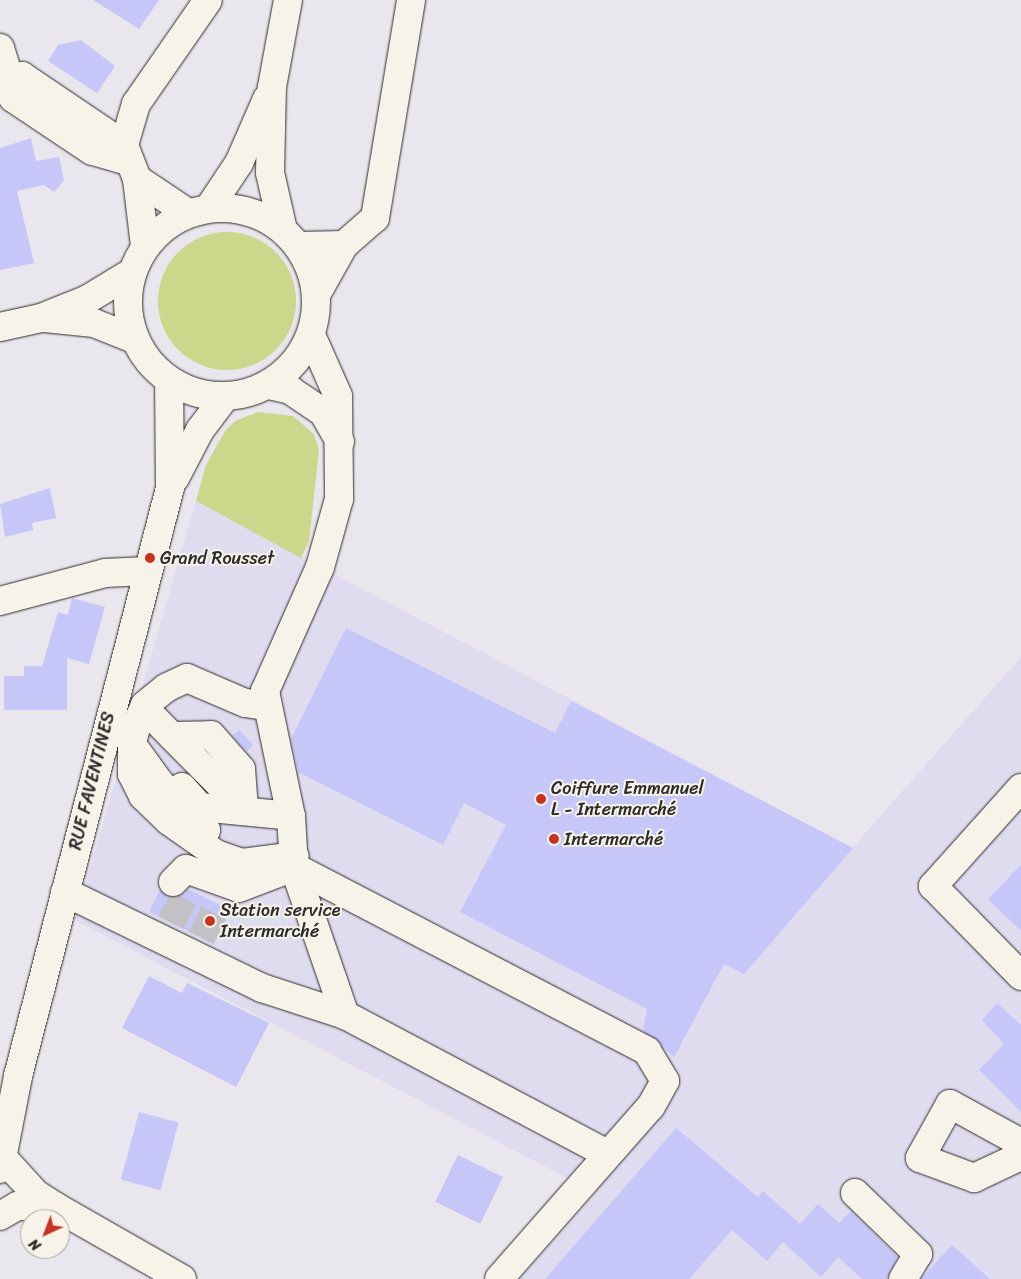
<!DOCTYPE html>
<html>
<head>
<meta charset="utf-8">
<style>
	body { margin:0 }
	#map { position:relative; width:1021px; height:1279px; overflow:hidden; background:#e9e6ed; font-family:Sriracha,sans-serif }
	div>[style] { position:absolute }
	.built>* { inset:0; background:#dfdcf0 }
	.green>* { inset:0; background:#cbd78a }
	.round { border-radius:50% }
	.building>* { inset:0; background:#c7c6f8; transform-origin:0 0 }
	.minor-tunnel>* { height:28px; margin-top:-14px; transform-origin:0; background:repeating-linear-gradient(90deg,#c3c1c6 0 28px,transparent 0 42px) }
	.roads { filter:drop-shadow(0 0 1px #2b2b2b) drop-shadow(0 0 1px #2b2b2b) }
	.minor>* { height:28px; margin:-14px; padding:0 14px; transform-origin:14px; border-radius:14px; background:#f7f3e8 }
	.major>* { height:28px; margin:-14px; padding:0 14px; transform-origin:14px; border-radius:14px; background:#f7f3e8 }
	.major>.ring { margin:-14px; padding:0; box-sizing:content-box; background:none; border:28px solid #f7f3e8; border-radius:50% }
	.dots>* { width:14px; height:14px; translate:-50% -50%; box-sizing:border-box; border:2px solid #f7f3e8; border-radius:50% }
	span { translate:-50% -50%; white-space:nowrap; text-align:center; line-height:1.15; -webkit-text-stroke:4px #f7f3e8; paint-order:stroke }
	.poi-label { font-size:18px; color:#2b2b2b }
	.left { translate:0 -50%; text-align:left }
	.street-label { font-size:18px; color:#2b2b2b }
	.north { position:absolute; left:20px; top:1209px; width:50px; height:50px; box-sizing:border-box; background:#f7f3e8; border:1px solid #a5a39c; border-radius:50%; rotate:223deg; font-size:14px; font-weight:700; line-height:20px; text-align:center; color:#2b2b2b }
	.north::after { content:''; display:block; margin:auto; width:18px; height:22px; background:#c8321e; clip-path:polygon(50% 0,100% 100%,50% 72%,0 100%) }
</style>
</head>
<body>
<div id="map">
	<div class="built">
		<div style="clip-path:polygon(196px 501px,852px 848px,1021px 657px,1021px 1279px,519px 1279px,593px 1197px,571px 1180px,75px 920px)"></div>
	</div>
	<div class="green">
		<div class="round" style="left:158px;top:232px;width:138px;height:138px"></div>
		<div style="clip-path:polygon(258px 412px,293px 416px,314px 434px,319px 450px,309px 541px,301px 558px,196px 501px,206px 465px,225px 431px,235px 421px)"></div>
	</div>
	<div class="building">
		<div style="clip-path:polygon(93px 0,159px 0,139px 29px)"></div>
		<div style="clip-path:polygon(81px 40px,115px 66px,97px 93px,48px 61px,58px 45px)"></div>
		<div style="clip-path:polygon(31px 138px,36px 161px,59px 157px,64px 180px,54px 192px,44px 185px,17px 191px,34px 263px,0 270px,0 148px)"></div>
		<div style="clip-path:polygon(50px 488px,56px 518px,32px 523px,33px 530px,5px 537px,0 504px)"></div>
		<div style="clip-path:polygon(72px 598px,105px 607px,89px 664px,67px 658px,67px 710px,4px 710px,4px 676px,24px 676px,24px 666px,42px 666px,58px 612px,68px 615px)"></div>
		<div style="clip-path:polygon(346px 628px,555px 733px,571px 701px,853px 848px,744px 974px,724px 964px,674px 1057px,643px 1031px,647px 1009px,460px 912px,506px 825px,464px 803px,443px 845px,298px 772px,291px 739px)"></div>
		<div style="left:239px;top:730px;width:21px;height:9px;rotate:47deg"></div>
		<div style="clip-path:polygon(1021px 865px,1021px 931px,988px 899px)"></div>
		<div style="clip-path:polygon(188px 889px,226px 908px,210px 941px,149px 912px,160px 890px,177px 897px)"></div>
		<div style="clip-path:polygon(149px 976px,182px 993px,187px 983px,269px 1023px,236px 1087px,122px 1028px)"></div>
		<div style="clip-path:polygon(997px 1003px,1021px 1025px,1021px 1112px,979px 1070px,1004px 1044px,982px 1020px)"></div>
		<div style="left:139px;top:1112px;width:41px;height:70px;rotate:15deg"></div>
		<div style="clip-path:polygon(676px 1128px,758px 1197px,763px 1191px,800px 1224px,818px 1204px,839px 1223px,851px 1211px,898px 1257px,887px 1279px,862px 1279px,838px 1257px,821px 1277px,783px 1242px,767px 1261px,732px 1230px,689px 1279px,545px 1279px)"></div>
		<div style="left:458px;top:1155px;width:50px;height:52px;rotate:26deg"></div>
		<div style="clip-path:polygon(952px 1245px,990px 1279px,921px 1279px)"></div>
	</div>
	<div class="minor-tunnel">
		<div style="left:171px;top:923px;width:38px;rotate:-63deg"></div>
		<div style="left:201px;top:938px;width:38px;rotate:-63deg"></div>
	</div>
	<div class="roads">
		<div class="minor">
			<div style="left:0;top:48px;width:34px;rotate:73deg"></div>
			<div style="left:124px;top:145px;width:43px;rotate:-73.7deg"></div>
			<div style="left:136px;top:104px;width:126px;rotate:-55.3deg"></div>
			<div style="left:128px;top:161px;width:37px;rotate:-164deg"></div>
			<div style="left:92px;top:151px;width:95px;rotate:-146.1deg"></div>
			<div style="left:13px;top:98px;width:17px;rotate:-100deg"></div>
			<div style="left:10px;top:81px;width:13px;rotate:-23deg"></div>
			<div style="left:22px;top:76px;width:123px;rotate:34.1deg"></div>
			<div style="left:124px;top:145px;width:36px;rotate:69deg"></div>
			<div style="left:137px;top:179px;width:67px;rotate:83.2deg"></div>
			<div style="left:137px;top:179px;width:61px;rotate:33.7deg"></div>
			<div style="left:298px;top:246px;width:46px;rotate:-1.2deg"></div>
			<div style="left:316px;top:295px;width:57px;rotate:-60.8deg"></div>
			<div style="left:344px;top:245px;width:41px;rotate:-41.1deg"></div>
			<div style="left:375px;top:218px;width:221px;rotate:-80.6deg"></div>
			<div style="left:45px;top:318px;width:49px;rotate:5.8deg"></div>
			<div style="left:94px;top:323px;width:43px;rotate:21.8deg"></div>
			<div style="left:0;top:327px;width:42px;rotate:-12.4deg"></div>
			<div style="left:41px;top:318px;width:51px;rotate:-22deg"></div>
			<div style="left:88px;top:299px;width:50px;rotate:-31.2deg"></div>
			<div style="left:311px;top:335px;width:67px;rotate:66.1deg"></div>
			<div style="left:338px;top:396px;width:103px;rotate:89.4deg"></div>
			<div style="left:339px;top:499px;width:71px;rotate:105.6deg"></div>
			<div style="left:320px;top:567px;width:136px;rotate:113.9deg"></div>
			<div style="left:265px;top:691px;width:128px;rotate:78.3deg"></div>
			<div style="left:291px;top:816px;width:51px;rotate:86.6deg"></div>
			<div style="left:294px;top:867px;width:398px;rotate:27.5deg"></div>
			<div style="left:647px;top:1051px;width:35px;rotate:59deg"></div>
			<div style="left:665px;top:1081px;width:29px;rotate:119deg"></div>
			<div style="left:651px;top:1106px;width:230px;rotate:131.3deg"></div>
			<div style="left:269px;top:385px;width:22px;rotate:13deg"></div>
			<div style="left:290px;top:390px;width:40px;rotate:34deg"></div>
			<div style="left:323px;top:412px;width:34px;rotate:60deg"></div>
			<div style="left:0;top:601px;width:109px;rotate:-14.9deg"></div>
			<div style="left:105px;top:573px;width:42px;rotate:-2.7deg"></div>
			<div style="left:265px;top:706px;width:20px;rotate:-171deg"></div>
			<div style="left:245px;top:703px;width:63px;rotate:-156.7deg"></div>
			<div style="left:187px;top:678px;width:23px;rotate:155deg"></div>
			<div style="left:166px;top:688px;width:27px;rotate:141deg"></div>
			<div style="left:145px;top:705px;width:17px;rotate:114deg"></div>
			<div style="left:138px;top:721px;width:22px;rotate:106deg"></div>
			<div style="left:132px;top:742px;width:32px;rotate:90deg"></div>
			<div style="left:132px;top:774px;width:25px;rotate:63deg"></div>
			<div style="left:143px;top:796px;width:36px;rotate:44deg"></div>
			<div style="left:169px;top:821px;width:57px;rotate:35.1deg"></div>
			<div style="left:216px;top:854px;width:28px;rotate:19deg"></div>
			<div style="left:242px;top:863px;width:53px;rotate:-7.5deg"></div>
			<div style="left:145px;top:709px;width:141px;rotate:45.3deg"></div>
			<div style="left:172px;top:736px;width:39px;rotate:-1deg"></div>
			<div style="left:211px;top:735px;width:45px;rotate:48.6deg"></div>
			<div style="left:241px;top:769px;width:40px;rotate:85.7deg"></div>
			<div style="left:136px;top:750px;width:41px;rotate:54deg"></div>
			<div style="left:160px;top:783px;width:66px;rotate:45.6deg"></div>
			<div style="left:182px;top:787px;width:27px;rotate:48deg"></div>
			<div style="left:200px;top:807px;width:91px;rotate:5.6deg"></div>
			<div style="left:1021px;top:788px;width:132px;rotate:131.9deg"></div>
			<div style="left:933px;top:886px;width:126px;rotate:45.6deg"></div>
			<div style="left:173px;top:882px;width:18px;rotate:-45deg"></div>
			<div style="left:186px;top:869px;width:56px;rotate:19.7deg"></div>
			<div style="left:239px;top:888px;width:59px;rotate:-20.9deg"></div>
			<div style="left:294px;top:867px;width:157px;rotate:71deg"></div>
			<div style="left:65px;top:892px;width:219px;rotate:26deg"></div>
			<div style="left:262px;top:988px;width:87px;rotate:18deg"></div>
			<div style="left:345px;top:1015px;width:297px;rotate:27.9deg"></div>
			<div style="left:1021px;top:1143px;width:81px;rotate:-151.2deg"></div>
			<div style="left:950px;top:1104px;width:62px;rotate:119.1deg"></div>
			<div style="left:920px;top:1158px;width:58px;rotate:20.3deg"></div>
			<div style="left:974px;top:1178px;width:52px;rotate:-25.1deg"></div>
			<div style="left:3px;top:1158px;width:49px;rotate:47.5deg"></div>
			<div style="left:36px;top:1194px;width:24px;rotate:33deg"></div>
			<div style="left:56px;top:1207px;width:145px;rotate:29.7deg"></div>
			<div style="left:855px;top:1193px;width:88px;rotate:44.1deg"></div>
			<div style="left:918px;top:1254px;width:29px;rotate:121deg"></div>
			<div style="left:0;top:1216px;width:20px;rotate:-30deg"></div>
			<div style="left:17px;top:1206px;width:39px;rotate:1deg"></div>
		</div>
		<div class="major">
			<div class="ring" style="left:128px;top:208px;width:160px;height:160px"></div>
			<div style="left:209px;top:208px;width:54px;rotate:-56.3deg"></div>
			<div style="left:239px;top:163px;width:70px;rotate:-66.4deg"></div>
			<div style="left:283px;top:230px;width:58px;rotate:-102.8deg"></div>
			<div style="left:270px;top:173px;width:86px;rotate:-88.7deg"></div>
			<div style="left:272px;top:87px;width:88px;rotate:-79.6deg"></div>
			<div style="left:175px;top:478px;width:54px;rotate:-62.5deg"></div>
			<div style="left:200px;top:430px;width:41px;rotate:-52.9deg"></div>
			<div style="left:0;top:1169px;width:95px;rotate:-79deg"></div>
			<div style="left:18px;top:1076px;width:607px;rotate:-75.51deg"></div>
			<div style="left:170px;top:488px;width:107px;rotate:-90.5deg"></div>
		</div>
	</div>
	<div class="dots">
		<div style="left:150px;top:558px;background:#c8321e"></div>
		<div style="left:541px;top:799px;background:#c8321e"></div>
		<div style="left:554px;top:839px;background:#c8321e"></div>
		<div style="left:210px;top:921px;background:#c8321e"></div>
	</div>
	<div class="poi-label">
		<span class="left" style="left:160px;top:558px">Grand Rousset</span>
		<span class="left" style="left:551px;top:799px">Coiffure Emmanuel<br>L - Intermarché</span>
		<span class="left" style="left:564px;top:839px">Intermarché</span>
		<span class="left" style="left:220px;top:921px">Station service<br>Intermarché</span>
	</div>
	<div class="street-label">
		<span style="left:92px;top:781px;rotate:-76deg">RUE FAVENTINES</span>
	</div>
	<div class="north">N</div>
</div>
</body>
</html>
